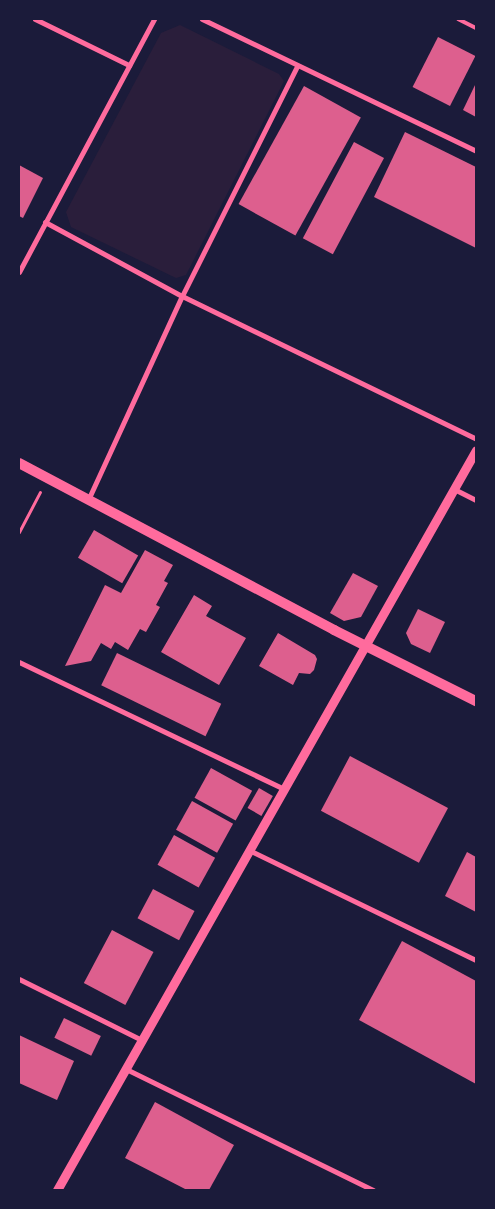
<!DOCTYPE html>
<html>
<head>
<meta charset="utf-8">
<style>
	body { margin:0 }
	#map { position:relative; width:495px; height:1209px; overflow:hidden; background:#1b1b3a; font-family:Poppins,sans-serif }
	div>[style] { position:absolute }
	.green>* { inset:0; background:#2a1e3b }
	.building>* { inset:0; background:#dd5f8e; transform-origin:0 0 }
	.path>* { height:3px; margin:-1.5px; padding:0 1.5px; transform-origin:1.5px; border-radius:1.5px; background:#ff6b9d }
	.service>* { height:4px; margin:-2px; padding:0 2px; transform-origin:2px; border-radius:2px; background:#ff6b9d }
	.minor>* { height:5px; margin:-2.5px; padding:0 2.5px; transform-origin:2.5px; border-radius:2.5px; background:#ff6b9d }
	.tertiary>* { height:9px; margin:-4.5px; padding:0 4.5px; transform-origin:4.5px; border-radius:4.5px; background:#ff6b9d }
	.secondary>* { height:10px; margin:-5px; padding:0 5px; transform-origin:5px; border-radius:5px; background:#ff6b9d }
	span { translate:-50% -50%; white-space:nowrap; text-align:center; line-height:1.15; -webkit-text-stroke:4px #1b1b3a; paint-order:stroke }
	.frame { position:absolute; inset:0; border:20px solid #1b1b3a; pointer-events:none }
</style>
</head>
<body>
<div id="map">
	<div class="green">
		<div style="clip-path:polygon(180px 25px,279px 74px,284px 81px,186px 275px,176px 278px,71px 227px,66px 212px,161px 33px)"></div>
	</div>
	<div class="building">
		<div style="left:438px;top:37px;width:42px;height:56px;rotate:27deg"></div>
		<div style="clip-path:polygon(476px 83px,476px 117px,463px 110px)"></div>
		<div style="left:304px;top:86px;width:65px;height:135px;rotate:29deg"></div>
		<div style="clip-path:polygon(405px 132px,476px 167px,476px 248px,374px 197px)"></div>
		<div style="left:354px;top:142px;width:34px;height:109px;rotate:28deg"></div>
		<div style="clip-path:polygon(19px 165px,43px 178px,23px 218px,19px 216px)"></div>
		<div style="left:94px;top:530px;width:51px;height:32px;rotate:30deg"></div>
		<div style="clip-path:polygon(145px 550px,173px 565px,164px 581px,168px 583px,156px 605px,160px 607px,146px 632px,140px 629px,128px 650px,115px 642px,111px 649px,101px 643px,91px 661px,65px 666px,105px 585px,121px 593px)"></div>
		<div style="clip-path:polygon(353px 573px,378px 586px,361px 617px,344px 621px,330px 613px)"></div>
		<div style="clip-path:polygon(194px 595px,212px 606px,206px 616px,246px 638px,219px 685px,161px 652px)"></div>
		<div style="clip-path:polygon(418px 609px,445px 622px,430px 653px,411px 644px,406px 633px)"></div>
		<div style="clip-path:polygon(278px 633px,315px 655px,317px 659px,314px 670px,310px 674px,299px 673px,293px 685px,259px 666px)"></div>
		<div style="left:117px;top:653px;width:116px;height:36px;rotate:26deg"></div>
		<div style="left:350px;top:756px;width:111px;height:62px;rotate:28deg"></div>
		<div style="left:211px;top:768px;width:47px;height:34px;rotate:29deg"></div>
		<div style="left:259px;top:788px;width:16px;height:23px;rotate:30deg"></div>
		<div style="left:192px;top:801px;width:47px;height:33px;rotate:29deg"></div>
		<div style="left:174px;top:835px;width:47px;height:34px;rotate:29deg"></div>
		<div style="clip-path:polygon(467px 852px,476px 857px,476px 912px,445px 896px)"></div>
		<div style="left:153px;top:889px;width:47px;height:33px;rotate:28deg"></div>
		<div style="left:112px;top:930px;width:47px;height:60px;rotate:28deg"></div>
		<div style="clip-path:polygon(402px 941px,476px 981px,476px 1084px,359px 1020px)"></div>
		<div style="left:64px;top:1018px;width:41px;height:22px;rotate:26deg"></div>
		<div style="clip-path:polygon(19px 1035px,74px 1061px,57px 1100px,19px 1083px)"></div>
		<div style="clip-path:polygon(155px 1102px,234px 1145px,209px 1190px,187px 1190px,125px 1158px)"></div>
	</div>
	<div class="path">
		<div style="left:19px;top:532px;width:45px;rotate:-62.3deg"></div>
	</div>
	<div class="service">
		<div style="left:458px;top:19px;width:20px;rotate:27deg"></div>
	</div>
	<div class="minor">
		<div style="left:35px;top:19px;width:105px;rotate:26.1deg"></div>
		<div style="left:202px;top:19px;width:304px;rotate:25.7deg"></div>
		<div style="left:45px;top:222px;width:156px;rotate:28.4deg"></div>
		<div style="left:182px;top:296px;width:327px;rotate:25.9deg"></div>
		<div style="left:19px;top:272px;width:287px;rotate:-61.9deg"></div>
		<div style="left:454px;top:489px;width:25px;rotate:27deg"></div>
		<div style="left:88px;top:500px;width:225px;rotate:-65.3deg"></div>
		<div style="left:182px;top:296px;width:257px;rotate:-63.4deg"></div>
		<div style="left:19px;top:662px;width:294px;rotate:25.6deg"></div>
		<div style="left:249px;top:850px;width:252px;rotate:25.9deg"></div>
		<div style="left:19px;top:979px;width:137px;rotate:26.4deg"></div>
		<div style="left:126px;top:1069px;width:275px;rotate:26.1deg"></div>
	</div>
	<div class="tertiary">
		<div style="left:57px;top:1190px;width:850px;rotate:-60.48deg"></div>
	</div>
	<div class="secondary">
		<div style="left:19px;top:463px;width:357px;rotate:27.9deg"></div>
		<div style="left:334px;top:630px;width:159px;rotate:26.6deg"></div>
	</div>
	<div class="frame"></div>
</div>
</body>
</html>
